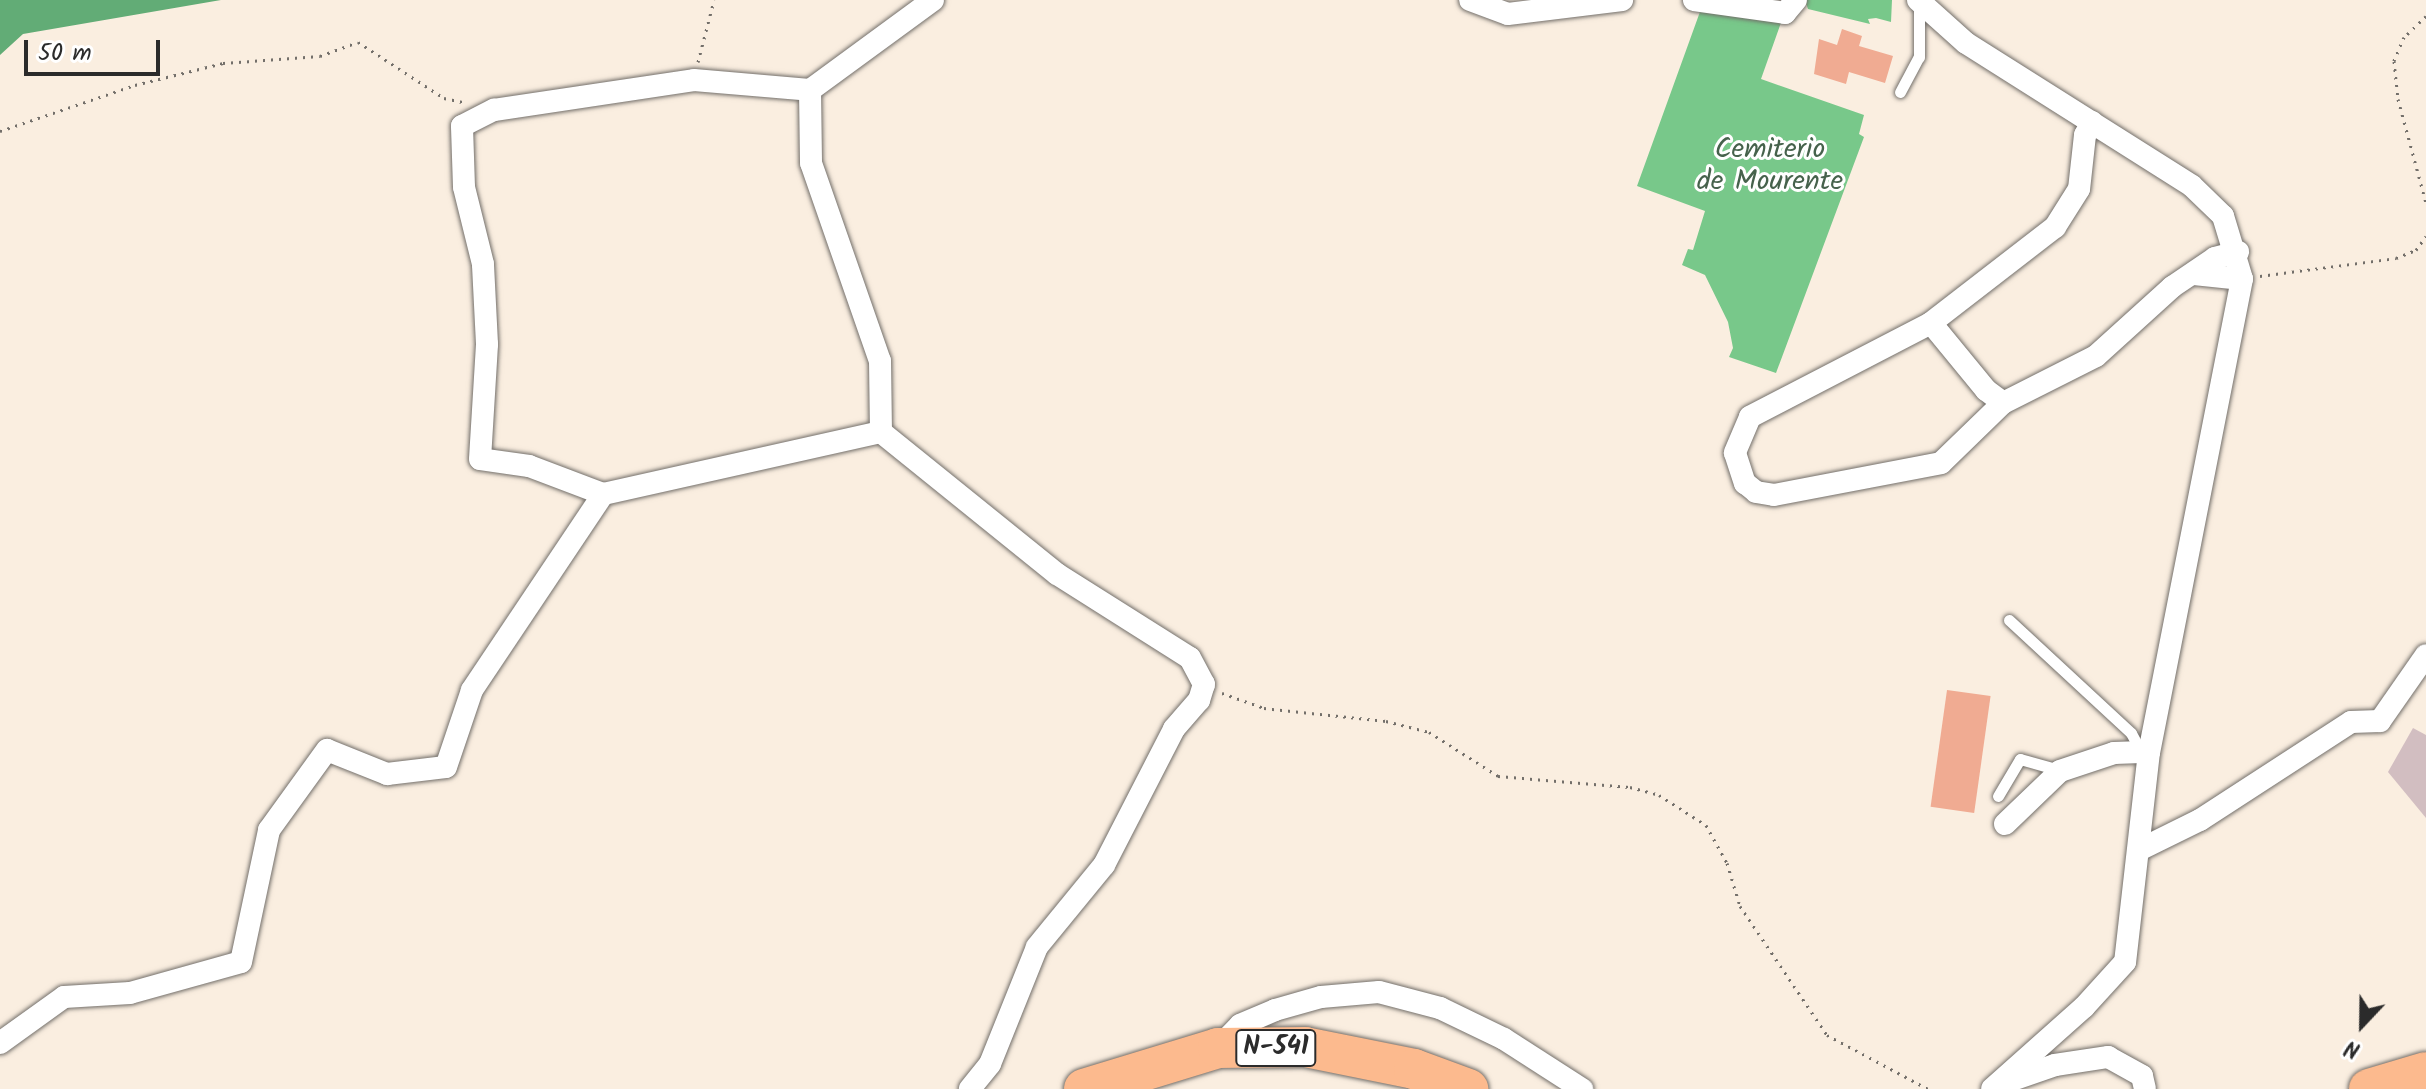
<!DOCTYPE html>
<html>
<head>
<meta charset="utf-8">
<style>
	body { margin:0 }
	#map { position:relative; width:2426px; height:1089px; overflow:hidden; background:#faeee0; font-family:Kalam,sans-serif }
	div>[style] { position:absolute }
	.industrial>* { inset:0; background:#d2bec1 }
	.green>* { inset:0; background:#78c88a }
	.forest>* { inset:0; background:#62ac76 }
	.building>* { inset:0; background:#f0ab92; transform-origin:0 0 }
	.path>* { height:3px; margin-top:-1.5px; transform-origin:0; background:repeating-linear-gradient(90deg,#736f6a 0 2px,transparent 0 8px) }
	.roads { filter:drop-shadow(0 0 2px #736f6a) drop-shadow(0 0 2px #736f6a) }
	.lane>* { height:11px; margin:-5.5px; padding:0 5.5px; transform-origin:5.5px; border-radius:5.5px; background:#fff }
	.street>* { height:22px; margin:-11px; padding:0 11px; transform-origin:11px; border-radius:11px; background:#fff }
	.highway>* { height:40px; margin:-20px; padding:0 20px; transform-origin:20px; border-radius:20px; background:#fcba8e }
	span { translate:-50% -50%; white-space:nowrap; text-align:center; line-height:1.15; -webkit-text-stroke:6px #fff; paint-order:stroke }
	.shield-label span { padding:2px 6px; background:#fff; border:2px solid; border-radius:6px; -webkit-text-stroke-width:0 }
	.shield-label { font-size:26px; color:#2b2b2b; font-weight:700 }
	.park-label { font-size:28px; color:#46624c }
	.north { position:absolute; left:2322px; top:985px; width:80px; height:80px; -webkit-text-stroke:6px #fff; paint-order:stroke; rotate:202deg; font-size:22px; font-weight:700; line-height:32px; text-align:center; color:#2b2b2b }
	.north::after { content:''; display:block; margin:auto; width:28px; height:36px; background:#2b2b2b; clip-path:polygon(50% 0,100% 100%,50% 72%,0 100%) }
	.scale { position:absolute; left:24px; top:40px; width:136px; height:36px; box-sizing:border-box; border:4px solid #2b2b2b; border-top:0; padding-left:10px; font-size:24px; line-height:28px; white-space:nowrap; color:#2b2b2b; -webkit-text-stroke:6px #fff; paint-order:stroke }
</style>
</head>
<body>
<div id="map">
	<div class="industrial">
		<div style="clip-path:polygon(2413px 728px,2426px 735px,2426px 818px,2388px 772px)"></div>
	</div>
	<div class="green">
		<div style="clip-path:polygon(1805px 0,1892px 0,1891px 22px,1876px 18px,1868px 19px,1870px 24px,1808px 9px)"></div>
		<div style="clip-path:polygon(1701px 9px,1783px 17px,1761px 79px,1864px 115px,1859px 134px,1864px 137px,1776px 373px,1729px 357px,1733px 348px,1728px 322px,1705px 275px,1682px 265px,1688px 249px,1693px 250px,1705px 211px,1637px 186px)"></div>
	</div>
	<div class="forest">
		<div style="clip-path:polygon(0 0,221px 0,23px 34px,0 55px)"></div>
	</div>
	<div class="building">
		<div style="clip-path:polygon(1842px 29px,1862px 36px,1859px 46px,1893px 56px,1885px 83px,1849px 72px,1846px 84px,1814px 74px,1819px 39px,1837px 45px)"></div>
		<div style="left:1947px;top:690px;width:44px;height:118px;rotate:8deg"></div>
	</div>
	<div class="path">
		<div style="left:2426px;top:16px;width:30px;rotate:136deg"></div>
		<div style="left:2404px;top:37px;width:26px;rotate:113deg"></div>
		<div style="left:2394px;top:61px;width:38px;rotate:84deg"></div>
		<div style="left:2398px;top:99px;width:108px;rotate:74.9deg"></div>
		<div style="left:698px;top:62px;width:64px;rotate:-75.5deg"></div>
		<div style="left:0;top:131px;width:143px;rotate:-18.8deg"></div>
		<div style="left:135px;top:85px;width:91px;rotate:-14deg"></div>
		<div style="left:223px;top:63px;width:97px;rotate:-4.1deg"></div>
		<div style="left:320px;top:56px;width:40px;rotate:-20.2deg"></div>
		<div style="left:358px;top:42px;width:103px;rotate:33.1deg"></div>
		<div style="left:444px;top:98px;width:19px;rotate:12deg"></div>
		<div style="left:2260px;top:276px;width:137px;rotate:-7.5deg"></div>
		<div style="left:2396px;top:258px;width:22px;rotate:-22deg"></div>
		<div style="left:2416px;top:250px;width:17px;rotate:-54deg"></div>
		<div style="left:1222px;top:693px;width:45px;rotate:19.7deg"></div>
		<div style="left:1264px;top:708px;width:123px;rotate:6.1deg"></div>
		<div style="left:1386px;top:721px;width:44px;rotate:14.3deg"></div>
		<div style="left:1429px;top:732px;width:82px;rotate:32.5deg"></div>
		<div style="left:1498px;top:776px;width:132px;rotate:4.8deg"></div>
		<div style="left:1630px;top:787px;width:30px;rotate:15deg"></div>
		<div style="left:1659px;top:795px;width:56px;rotate:32.6deg"></div>
		<div style="left:1706px;top:825px;width:43px;rotate:61.1deg"></div>
		<div style="left:1727px;top:863px;width:45px;rotate:73.2deg"></div>
		<div style="left:1740px;top:906px;width:156px;rotate:56deg"></div>
		<div style="left:1827px;top:1035px;width:115px;rotate:28.1deg"></div>
	</div>
	<div class="roads">
		<div class="lane">
			<div style="left:1900px;top:92px;width:40px;rotate:-62deg"></div>
			<div style="left:1919px;top:57px;width:56px;rotate:-90deg"></div>
			<div style="left:2009px;top:620px;width:166px;rotate:42.8deg"></div>
			<div style="left:2131px;top:733px;width:19px;rotate:62deg"></div>
			<div style="left:1998px;top:796px;width:43px;rotate:-59.3deg"></div>
			<div style="left:2020px;top:759px;width:41px;rotate:15.8deg"></div>
		</div>
		<div class="street">
			<div style="left:933px;top:0;width:152px;rotate:143.8deg"></div>
			<div style="left:810px;top:90px;width:73px;rotate:89.2deg"></div>
			<div style="left:811px;top:163px;width:210px;rotate:70.8deg"></div>
			<div style="left:880px;top:361px;width:71px;rotate:89.2deg"></div>
			<div style="left:881px;top:432px;width:226px;rotate:38.9deg"></div>
			<div style="left:1057px;top:574px;width:157px;rotate:32.3deg"></div>
			<div style="left:1190px;top:658px;width:30px;rotate:62deg"></div>
			<div style="left:1204px;top:684px;width:17px;rotate:107deg"></div>
			<div style="left:1199px;top:700px;width:38px;rotate:131deg"></div>
			<div style="left:1174px;top:729px;width:153px;rotate:117.2deg"></div>
			<div style="left:1104px;top:865px;width:106px;rotate:129.3deg"></div>
			<div style="left:1037px;top:947px;width:126px;rotate:111.9deg"></div>
			<div style="left:990px;top:1064px;width:32px;rotate:129deg"></div>
			<div style="left:1470px;top:0;width:40px;rotate:20.2deg"></div>
			<div style="left:1508px;top:14px;width:115px;rotate:-7deg"></div>
			<div style="left:1694px;top:0;width:92px;rotate:8.1deg"></div>
			<div style="left:1785px;top:13px;width:17px;rotate:-50deg"></div>
			<div style="left:1918px;top:0;width:64px;rotate:41.9deg"></div>
			<div style="left:1966px;top:43px;width:267px;rotate:32.3deg"></div>
			<div style="left:2192px;top:186px;width:43px;rotate:44.1deg"></div>
			<div style="left:2223px;top:216px;width:66px;rotate:73.2deg"></div>
			<div style="left:2242px;top:279px;width:482px;rotate:101.1deg"></div>
			<div style="left:2149px;top:752px;width:211px;rotate:96.5deg"></div>
			<div style="left:2125px;top:962px;width:61px;rotate:132.3deg"></div>
			<div style="left:2084px;top:1007px;width:123px;rotate:138.3deg"></div>
			<div style="left:2092px;top:122px;width:15px;rotate:118deg"></div>
			<div style="left:2085px;top:135px;width:54px;rotate:96.3deg"></div>
			<div style="left:2079px;top:189px;width:45px;rotate:122.3deg"></div>
			<div style="left:2055px;top:227px;width:157px;rotate:142.3deg"></div>
			<div style="left:1931px;top:323px;width:204px;rotate:152.6deg"></div>
			<div style="left:1750px;top:417px;width:39px;rotate:113deg"></div>
			<div style="left:1735px;top:453px;width:32px;rotate:72deg"></div>
			<div style="left:1745px;top:483px;width:14px;rotate:39deg"></div>
			<div style="left:1756px;top:492px;width:18px;rotate:9deg"></div>
			<div style="left:1774px;top:495px;width:170px;rotate:-10.8deg"></div>
			<div style="left:1941px;top:463px;width:86px;rotate:-44.1deg"></div>
			<div style="left:2003px;top:403px;width:104px;rotate:-26.8deg"></div>
			<div style="left:2096px;top:356px;width:103px;rotate:-42.2deg"></div>
			<div style="left:2172px;top:287px;width:52px;rotate:-34deg"></div>
			<div style="left:2215px;top:258px;width:24px;rotate:-15deg"></div>
			<div style="left:2194px;top:274px;width:48px;rotate:5.9deg"></div>
			<div style="left:1931px;top:323px;width:87px;rotate:50.6deg"></div>
			<div style="left:1986px;top:390px;width:21px;rotate:37deg"></div>
			<div style="left:603px;top:494px;width:79px;rotate:-159.3deg"></div>
			<div style="left:529px;top:466px;width:49px;rotate:-171.9deg"></div>
			<div style="left:480px;top:459px;width:115px;rotate:-86.5deg"></div>
			<div style="left:487px;top:344px;width:80px;rotate:-92.9deg"></div>
			<div style="left:483px;top:264px;width:79px;rotate:-103.9deg"></div>
			<div style="left:464px;top:187px;width:61px;rotate:-91.9deg"></div>
			<div style="left:462px;top:126px;width:36px;rotate:-27deg"></div>
			<div style="left:494px;top:110px;width:202px;rotate:-8.5deg"></div>
			<div style="left:694px;top:80px;width:116px;rotate:4.9deg"></div>
			<div style="left:2005px;top:824px;width:76px;rotate:-43.9deg"></div>
			<div style="left:2060px;top:771px;width:57px;rotate:-18.4deg"></div>
			<div style="left:2114px;top:753px;width:35px;rotate:-2deg"></div>
			<div style="left:2139px;top:850px;width:68px;rotate:-26.2deg"></div>
			<div style="left:2200px;top:820px;width:180px;rotate:-33deg"></div>
			<div style="left:2351px;top:722px;width:29px;rotate:-2deg"></div>
			<div style="left:2380px;top:721px;width:80px;rotate:-55.1deg"></div>
			<div style="left:0;top:1043px;width:79px;rotate:-35.7deg"></div>
			<div style="left:64px;top:997px;width:66px;rotate:-3.5deg"></div>
			<div style="left:130px;top:993px;width:115px;rotate:-15.6deg"></div>
			<div style="left:241px;top:962px;width:135px;rotate:-78deg"></div>
			<div style="left:269px;top:830px;width:99px;rotate:-54.1deg"></div>
			<div style="left:327px;top:750px;width:65px;rotate:21.8deg"></div>
			<div style="left:387px;top:774px;width:59px;rotate:-6.8deg"></div>
			<div style="left:446px;top:767px;width:81px;rotate:-71.3deg"></div>
			<div style="left:472px;top:690px;width:236px;rotate:-56.2deg"></div>
			<div style="left:603px;top:494px;width:285px;rotate:-12.6deg"></div>
			<div style="left:1218px;top:1048px;width:32px;rotate:-46deg"></div>
			<div style="left:1240px;top:1025px;width:38px;rotate:-23deg"></div>
			<div style="left:1275px;top:1010px;width:48px;rotate:-15.8deg"></div>
			<div style="left:1321px;top:997px;width:58px;rotate:-4.9deg"></div>
			<div style="left:1379px;top:992px;width:63px;rotate:14.7deg"></div>
			<div style="left:1440px;top:1008px;width:71px;rotate:25.8deg"></div>
			<div style="left:1504px;top:1039px;width:93px;rotate:32.7deg"></div>
			<div style="left:2006px;top:1082px;width:52px;rotate:-19.1deg"></div>
			<div style="left:2055px;top:1065px;width:54px;rotate:-8.6deg"></div>
			<div style="left:2108px;top:1057px;width:39px;rotate:29deg"></div>
			<div style="left:2142px;top:1076px;width:13px;rotate:77deg"></div>
		</div>
		<div class="highway">
			<div style="left:1084px;top:1089px;width:140px;rotate:-17deg"></div>
			<div style="left:1218px;top:1048px;width:87px;rotate:-0.7deg"></div>
			<div style="left:1305px;top:1047px;width:111px;rotate:11.4deg"></div>
			<div style="left:1414px;top:1069px;width:58px;rotate:20.3deg"></div>
			<div style="left:2369px;top:1089px;width:59px;rotate:-16.6deg"></div>
		</div>
	</div>
	<div class="shield-label">
		<span style="left:1276px;top:1048px">N-541</span>
	</div>
	<div class="park-label">
		<span style="left:1770px;top:166px">Cemiterio<br>de Mourente</span>
	</div>
	<div class="north">N</div>
	<div class="scale">50 m</div>
</div>
</body>
</html>
